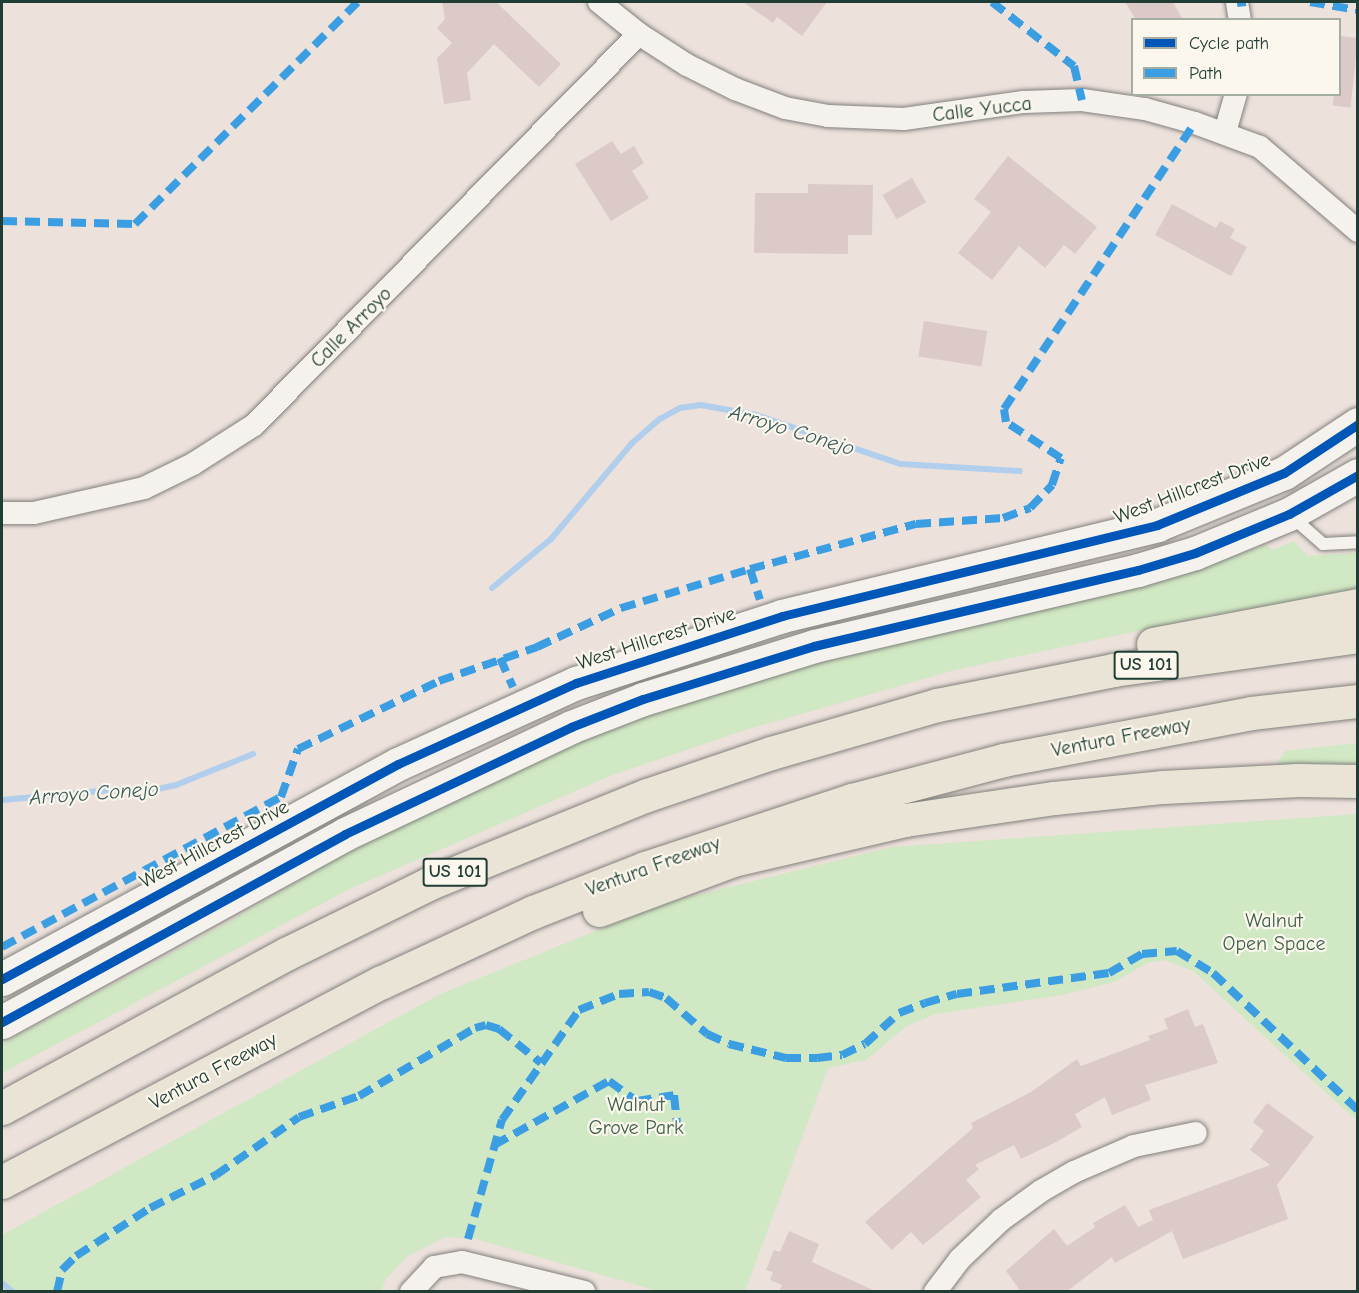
<!DOCTYPE html>
<html>
<head>
<meta charset="utf-8">
<style>
	body { margin:0 }
	#map { position:relative; width:1359px; height:1293px; overflow:hidden; background:#ede1dc; font-family:"Comic Neue",sans-serif }
	div>[style] { position:absolute }
	.green>* { inset:0; background:#d0e8c3 }
	.stream>* { height:6px; margin:-3px; padding:0 3px; transform-origin:3px; border-radius:3px; background:#b1cfec }
	.building>* { inset:0; background:#dbcac8; transform-origin:0 0 }
	.roads { filter:drop-shadow(0 0 2px #81817d) drop-shadow(0 0 2px #81817d) }
	.service>* { height:12px; margin:-6px; padding:0 6px; transform-origin:6px; border-radius:6px; background:#f5f2ee }
	.minor>* { height:22px; margin:-11px; padding:0 11px; transform-origin:11px; border-radius:11px; background:#f5f2ee }
	.secondary>* { height:33px; margin:-16.5px; padding:0 16.5px; transform-origin:16.5px; border-radius:16.5px; background:#f5f2ee }
	.motorway>* { height:33px; margin:-16.5px; padding:0 16.5px; transform-origin:16.5px; border-radius:16.5px; background:#e9e4d5 }
	.quiet>* { height:8px; margin-top:-4px; transform-origin:0; background:repeating-linear-gradient(90deg,#3c9ee2 0 15px,transparent 0 23px) }
	.cycleway>* { height:9px; margin:-4.5px; padding:0 4.5px; transform-origin:4.5px; border-radius:4.5px; background:#0057b8 }
	span { translate:-50% -50%; white-space:nowrap; text-align:center; line-height:1.15; -webkit-text-stroke:4.5px #fbf7ec; paint-order:stroke }
	.shield-label span { padding:2px 4px; background:#fbf7ec; border:2px solid; border-radius:4px; -webkit-text-stroke-width:0 }
	.shield-label { font-size:18px; color:#1f3d34; font-weight:700 }
	.street-label { font-size:20px; color:#1f3d34 }
	.park-label { font-size:20px; color:#3e604c }
	.water-label { font-size:21px; color:#37595a; font-style:italic }
	.frame { position:absolute; inset:0; border:3px solid #1f3d34; pointer-events:none }
	.legend { position:absolute; left:1131px; top:18px; width:210px; height:78px; box-sizing:border-box; background:#fbf7ec; border:2px solid #a3ada2; margin:0; padding:8px 10px; list-style:none; font-size:18px; color:#1f3d34 }
	.legend li { display:flex; align-items:center; gap:12px; height:30px }
	.legend b { width:30px; border:2px solid #a3ada2 }
</style>
</head>
<body>
<div id="map">
	<div class="green">
		<div style="clip-path:polygon(1294px 541px,1308px 556px,1357px 553px,1357px 592px,1208px 616px,955px 670px,745px 730px,610px 776px,352px 888px,2px 1073px,2px 1044px,229px 922px,407px 816px,610px 724px,739px 682px,1154px 583px,1266px 545px,1272px 550px)"></div>
		<div style="clip-path:polygon(1357px 743px,1357px 768px,1280px 767px,1278px 761px,1285px 751px)"></div>
		<div style="clip-path:polygon(1357px 814px,1357px 1121px,1193px 971px,1164px 960px,1148px 963px,1114px 982px,1062px 995px,936px 1014px,907px 1026px,866px 1060px,828px 1068px,745px 1291px,658px 1291px,476px 1239px,446px 1237px,408px 1256px,386px 1279px,381px 1291px,2px 1291px,2px 1235px,440px 994px,665px 903px,892px 847px)"></div>
	</div>
	<div class="stream">
		<div style="left:492px;top:588px;width:77px;rotate:-39.7deg"></div>
		<div style="left:551px;top:539px;width:126px;rotate:-49.8deg"></div>
		<div style="left:632px;top:443px;width:37px;rotate:-41deg"></div>
		<div style="left:660px;top:419px;width:23px;rotate:-29deg"></div>
		<div style="left:680px;top:408px;width:21px;rotate:-8deg"></div>
		<div style="left:701px;top:405px;width:56px;rotate:10.3deg"></div>
		<div style="left:756px;top:415px;width:153px;rotate:18.7deg"></div>
		<div style="left:901px;top:464px;width:119px;rotate:3.4deg"></div>
		<div style="left:2px;top:800px;width:121px;rotate:-5.2deg"></div>
		<div style="left:123px;top:789px;width:25px;rotate:5deg"></div>
		<div style="left:148px;top:791px;width:29px;rotate:-12deg"></div>
		<div style="left:176px;top:785px;width:83px;rotate:-21.9deg"></div>
		<div style="left:2px;top:1283px;width:14px;rotate:39deg"></div>
	</div>
	<div class="building">
		<div style="clip-path:polygon(442px 2px,496px 2px,561px 64px,539px 87px,494px 44px,467px 73px,471px 100px,444px 104px,437px 58px,452px 43px,437px 28px,445px 19px)"></div>
		<div style="clip-path:polygon(743px 2px,827px 2px,802px 36px,777px 17px,773px 23px)"></div>
		<div style="clip-path:polygon(1125px 2px,1173px 2px,1183px 20px,1136px 20px)"></div>
		<div style="left:1340px;top:36px;width:18px;height:70px;rotate:6deg"></div>
		<div style="clip-path:polygon(612px 141px,621px 154px,634px 146px,644px 163px,632px 171px,649px 198px,611px 221px,575px 164px)"></div>
		<div style="clip-path:polygon(1008px 156px,1097px 227px,1075px 254px,1064px 245px,1045px 268px,1019px 246px,992px 280px,958px 253px,991px 212px,974px 199px)"></div>
		<div style="left:912px;top:178px;width:28px;height:34px;rotate:60deg"></div>
		<div style="clip-path:polygon(808px 184px,873px 185px,872px 235px,848px 235px,848px 254px,754px 253px,755px 193px,808px 193px)"></div>
		<div style="clip-path:polygon(1172px 204px,1216px 228px,1220px 221px,1235px 229px,1230px 238px,1247px 247px,1231px 276px,1155px 235px)"></div>
		<div style="left:924px;top:321px;width:64px;height:36px;rotate:9deg"></div>
		<div style="clip-path:polygon(1188px 1009px,1195px 1027px,1203px 1024px,1218px 1063px,1145px 1085px,1151px 1100px,1112px 1115px,1105px 1097px,1075px 1114px,1082px 1127px,1056px 1142px,1021px 1159px,1014px 1145px,975px 1165px,979px 1169px,966px 1180px,981px 1197px,923px 1245px,911px 1232px,892px 1250px,865px 1222px,973px 1128px,971px 1123px,1031px 1092px,1077px 1059px,1081px 1066px,1150px 1040px,1148px 1036px,1168px 1029px,1164px 1019px)"></div>
		<div style="clip-path:polygon(1267px 1103px,1314px 1137px,1277px 1185px,1288px 1219px,1183px 1259px,1172px 1231px,1115px 1263px,1112px 1257px,1066px 1292px,1021px 1292px,1006px 1271px,1054px 1229px,1067px 1246px,1095px 1227px,1093px 1223px,1125px 1205px,1138px 1227px,1153px 1220px,1149px 1210px,1270px 1165px,1250px 1150px,1264px 1131px,1253px 1122px)"></div>
		<div style="clip-path:polygon(789px 1231px,819px 1244px,812px 1262px,877px 1292px,779px 1292px,782px 1285px,770px 1280px,773px 1272px,766px 1270px,774px 1250px,780px 1252px)"></div>
	</div>
	<div class="roads">
		<div class="service">
			<div style="left:1290px;top:515px;width:44px;rotate:41.3deg"></div>
			<div style="left:1323px;top:544px;width:35px;rotate:-3deg"></div>
		</div>
		<div class="minor">
			<div style="left:599px;top:2px;width:51px;rotate:38.7deg"></div>
			<div style="left:639px;top:34px;width:57px;rotate:32.9deg"></div>
			<div style="left:687px;top:65px;width:54px;rotate:26.6deg"></div>
			<div style="left:735px;top:89px;width:53px;rotate:20.8deg"></div>
			<div style="left:785px;top:108px;width:44px;rotate:10.5deg"></div>
			<div style="left:828px;top:116px;width:76px;rotate:2.3deg"></div>
			<div style="left:904px;top:119px;width:121px;rotate:-8.1deg"></div>
			<div style="left:1024px;top:102px;width:58px;rotate:-2deg"></div>
			<div style="left:1082px;top:100px;width:64px;rotate:8.1deg"></div>
			<div style="left:1145px;top:109px;width:52px;rotate:15.6deg"></div>
			<div style="left:1195px;top:123px;width:69px;rotate:20.3deg"></div>
			<div style="left:1260px;top:147px;width:129px;rotate:40.6deg"></div>
			<div style="left:1237px;top:2px;width:18px;rotate:81deg"></div>
			<div style="left:1225px;top:132px;width:40px;rotate:-74deg"></div>
			<div style="left:2px;top:513px;width:32px"></div>
			<div style="left:34px;top:513px;width:113px;rotate:-12.8deg"></div>
			<div style="left:144px;top:488px;width:55px;rotate:-26.1deg"></div>
			<div style="left:193px;top:464px;width:72px;rotate:-32.6deg"></div>
			<div style="left:254px;top:425px;width:549px;rotate:-45.44deg"></div>
			<div style="left:411px;top:1292px;width:34px;rotate:-47deg"></div>
			<div style="left:434px;top:1267px;width:28px;rotate:-10deg"></div>
			<div style="left:462px;top:1262px;width:126px;rotate:13.8deg"></div>
			<div style="left:935px;top:1292px;width:41px;rotate:-52.9deg"></div>
			<div style="left:960px;top:1259px;width:57px;rotate:-43.6deg"></div>
			<div style="left:1001px;top:1220px;width:49px;rotate:-35.9deg"></div>
			<div style="left:1041px;top:1191px;width:38px;rotate:-30deg"></div>
			<div style="left:1074px;top:1172px;width:65px;rotate:-23.4deg"></div>
			<div style="left:1134px;top:1146px;width:63px;rotate:-11.8deg"></div>
		</div>
		<div class="secondary">
			<div style="left:2px;top:979px;width:451px;rotate:-28.5deg"></div>
			<div style="left:398px;top:764px;width:196px;rotate:-24.5deg"></div>
			<div style="left:576px;top:683px;width:217px;rotate:-18deg"></div>
			<div style="left:782px;top:616px;width:386px;rotate:-13.6deg"></div>
			<div style="left:1157px;top:525px;width:137px;rotate:-22.3deg"></div>
			<div style="left:1284px;top:473px;width:89px;rotate:-33.5deg"></div>
			<div style="left:2px;top:1022px;width:391px;rotate:-28.7deg"></div>
			<div style="left:345px;top:834px;width:250px;rotate:-25.3deg"></div>
			<div style="left:571px;top:727px;width:77px;rotate:-21.3deg"></div>
			<div style="left:643px;top:699px;width:179px;rotate:-17.2deg"></div>
			<div style="left:814px;top:646px;width:333px;rotate:-13.2deg"></div>
			<div style="left:1138px;top:570px;width:59px;rotate:-16.6deg"></div>
			<div style="left:1195px;top:553px;width:102px;rotate:-22.5deg"></div>
			<div style="left:1289px;top:514px;width:79px;rotate:-29.5deg"></div>
		</div>
		<div class="motorway">
			<div style="left:1153px;top:644px;width:209px;rotate:-10.8deg"></div>
			<div style="left:599px;top:910px;width:143px;rotate:-20.5deg"></div>
			<div style="left:733px;top:860px;width:177px;rotate:-13.1deg"></div>
			<div style="left:905px;top:820px;width:151px;rotate:-8.4deg"></div>
			<div style="left:1054px;top:798px;width:110px;rotate:-5.8deg"></div>
			<div style="left:1163px;top:787px;width:135px;rotate:-3deg"></div>
			<div style="left:1298px;top:780px;width:60px;rotate:1deg"></div>
			<div style="left:2px;top:1108px;width:325px;rotate:-28.5deg"></div>
			<div style="left:288px;top:953px;width:158px;rotate:-26.2deg"></div>
			<div style="left:430px;top:883px;width:234px;rotate:-22.1deg"></div>
			<div style="left:647px;top:795px;width:131px;rotate:-18.7deg"></div>
			<div style="left:771px;top:753px;width:173px;rotate:-16.1deg"></div>
			<div style="left:937px;top:705px;width:179px;rotate:-11.2deg"></div>
			<div style="left:1113px;top:670px;width:247px;rotate:-7.9deg"></div>
			<div style="left:2px;top:1182px;width:429px;rotate:-27.8deg"></div>
			<div style="left:382px;top:982px;width:166px;rotate:-24.9deg"></div>
			<div style="left:533px;top:912px;width:120px;rotate:-21.4deg"></div>
			<div style="left:645px;top:868px;width:218px;rotate:-18.2deg"></div>
			<div style="left:852px;top:800px;width:156px;rotate:-14.8deg"></div>
			<div style="left:1003px;top:760px;width:252px;rotate:-10.7deg"></div>
			<div style="left:1251px;top:713px;width:108px;rotate:-6.4deg"></div>
		</div>
	</div>
	<div class="quiet">
		<div style="left:992px;top:2px;width:104px;rotate:38deg"></div>
		<div style="left:1074px;top:66px;width:35px;rotate:77deg"></div>
		<div style="left:1310px;top:2px;width:49px;rotate:9.5deg"></div>
		<div style="left:1237px;top:3px;width:9px;rotate:-6deg"></div>
		<div style="left:2px;top:221px;width:133px;rotate:1.3deg"></div>
		<div style="left:135px;top:224px;width:315px;rotate:-44.9deg"></div>
		<div style="left:750px;top:569px;width:32px;rotate:72deg"></div>
		<div style="left:500px;top:658px;width:32px;rotate:66deg"></div>
		<div style="left:2px;top:947px;width:317px;rotate:-28.3deg"></div>
		<div style="left:281px;top:797px;width:51px;rotate:-70.5deg"></div>
		<div style="left:298px;top:749px;width:157px;rotate:-25.7deg"></div>
		<div style="left:439px;top:681px;width:104px;rotate:-19.1deg"></div>
		<div style="left:537px;top:647px;width:93px;rotate:-24.9deg"></div>
		<div style="left:621px;top:608px;width:135px;rotate:-16.8deg"></div>
		<div style="left:750px;top:569px;width:172px;rotate:-15.2deg"></div>
		<div style="left:916px;top:524px;width:87px;rotate:-3.9deg"></div>
		<div style="left:1003px;top:518px;width:29px;rotate:-20deg"></div>
		<div style="left:1030px;top:508px;width:32px;rotate:-46deg"></div>
		<div style="left:1052px;top:485px;width:28px;rotate:-72deg"></div>
		<div style="left:1061px;top:458px;width:66px;rotate:-146.8deg"></div>
		<div style="left:1006px;top:422px;width:13px;rotate:-99deg"></div>
		<div style="left:1004px;top:409px;width:344px;rotate:-56.3deg"></div>
		<div style="left:494px;top:1145px;width:132px;rotate:-29.1deg"></div>
		<div style="left:609px;top:1081px;width:34px;rotate:36deg"></div>
		<div style="left:637px;top:1101px;width:37px;rotate:-9deg"></div>
		<div style="left:674px;top:1095px;width:28px;rotate:84deg"></div>
		<div style="left:468px;top:1239px;width:124px;rotate:-74.1deg"></div>
		<div style="left:502px;top:1120px;width:134px;rotate:-55deg"></div>
		<div style="left:579px;top:1010px;width:43px;rotate:-21.8deg"></div>
		<div style="left:619px;top:994px;width:30px;rotate:-4deg"></div>
		<div style="left:649px;top:992px;width:18px;rotate:19deg"></div>
		<div style="left:666px;top:998px;width:55px;rotate:41.3deg"></div>
		<div style="left:707px;top:1034px;width:24px;rotate:24deg"></div>
		<div style="left:729px;top:1044px;width:59px;rotate:13.8deg"></div>
		<div style="left:786px;top:1058px;width:31px"></div>
		<div style="left:817px;top:1058px;width:25px;rotate:-7deg"></div>
		<div style="left:842px;top:1055px;width:25px;rotate:-26deg"></div>
		<div style="left:865px;top:1044px;width:46px;rotate:-42.4deg"></div>
		<div style="left:899px;top:1013px;width:28px;rotate:-21deg"></div>
		<div style="left:925px;top:1003px;width:33px;rotate:-16deg"></div>
		<div style="left:957px;top:994px;width:153px;rotate:-7.9deg"></div>
		<div style="left:1109px;top:973px;width:38px;rotate:-30deg"></div>
		<div style="left:1142px;top:954px;width:35px;rotate:-5deg"></div>
		<div style="left:1177px;top:951px;width:42px;rotate:31.4deg"></div>
		<div style="left:1213px;top:973px;width:199px;rotate:43.4deg"></div>
		<div style="left:57px;top:1292px;width:23px;rotate:-77deg"></div>
		<div style="left:62px;top:1270px;width:20px;rotate:-45deg"></div>
		<div style="left:76px;top:1256px;width:88px;rotate:-33deg"></div>
		<div style="left:150px;top:1208px;width:74px;rotate:-26.6deg"></div>
		<div style="left:216px;top:1175px;width:101px;rotate:-34.9deg"></div>
		<div style="left:299px;top:1117px;width:64px;rotate:-19.3deg"></div>
		<div style="left:359px;top:1096px;width:134px;rotate:-30.4deg"></div>
		<div style="left:475px;top:1028px;width:11px;rotate:-15deg"></div>
		<div style="left:486px;top:1025px;width:14px;rotate:17deg"></div>
		<div style="left:499px;top:1029px;width:54px;rotate:39deg"></div>
	</div>
	<div class="cycleway">
		<div style="left:2px;top:979px;width:451px;rotate:-28.5deg"></div>
		<div style="left:398px;top:764px;width:196px;rotate:-24.5deg"></div>
		<div style="left:576px;top:683px;width:217px;rotate:-18deg"></div>
		<div style="left:782px;top:616px;width:386px;rotate:-13.6deg"></div>
		<div style="left:1157px;top:525px;width:137px;rotate:-22.3deg"></div>
		<div style="left:1284px;top:473px;width:89px;rotate:-33.5deg"></div>
		<div style="left:2px;top:1022px;width:391px;rotate:-28.7deg"></div>
		<div style="left:345px;top:834px;width:250px;rotate:-25.3deg"></div>
		<div style="left:571px;top:727px;width:77px;rotate:-21.3deg"></div>
		<div style="left:643px;top:699px;width:179px;rotate:-17.2deg"></div>
		<div style="left:814px;top:646px;width:333px;rotate:-13.2deg"></div>
		<div style="left:1138px;top:570px;width:59px;rotate:-16.6deg"></div>
		<div style="left:1195px;top:553px;width:102px;rotate:-22.5deg"></div>
		<div style="left:1289px;top:514px;width:79px;rotate:-29.5deg"></div>
	</div>
	<div class="shield-label">
		<span style="left:1146px;top:665px">US 101</span>
		<span style="left:455px;top:872px">US 101</span>
	</div>
	<div class="street-label">
		<span style="left:982px;top:109px;rotate:-7deg">Calle Yucca</span>
		<span style="left:351px;top:327px;rotate:-45deg">Calle Arroyo</span>
		<span style="left:1192px;top:488px;rotate:-21deg">West Hillcrest Drive</span>
		<span style="left:656px;top:638px;rotate:-18deg">West Hillcrest Drive</span>
		<span style="left:1121px;top:737px;rotate:-11deg">Ventura Freeway</span>
		<span style="left:214px;top:844px;rotate:-28deg">West Hillcrest Drive</span>
		<span style="left:653px;top:866px;rotate:-20deg">Ventura Freeway</span>
		<span style="left:213px;top:1071px;rotate:-28deg">Ventura Freeway</span>
	</div>
	<div class="park-label">
		<span style="left:1274px;top:932px">Walnut<br>Open Space</span>
		<span style="left:636px;top:1116px">Walnut<br>Grove Park</span>
	</div>
	<div class="water-label">
		<span style="left:792px;top:430px;rotate:17deg">Arroyo Conejo</span>
		<span style="left:94px;top:793px;rotate:-4deg">Arroyo Conejo</span>
	</div>
	<div class="frame"></div>
	<ul class="legend">
	<li><b style="height:8px;background:#0057b8"></b>Cycle path</li>
	<li><b style="height:8px;background:#3c9ee2"></b>Path</li>
	</ul>
</div>
</body>
</html>
